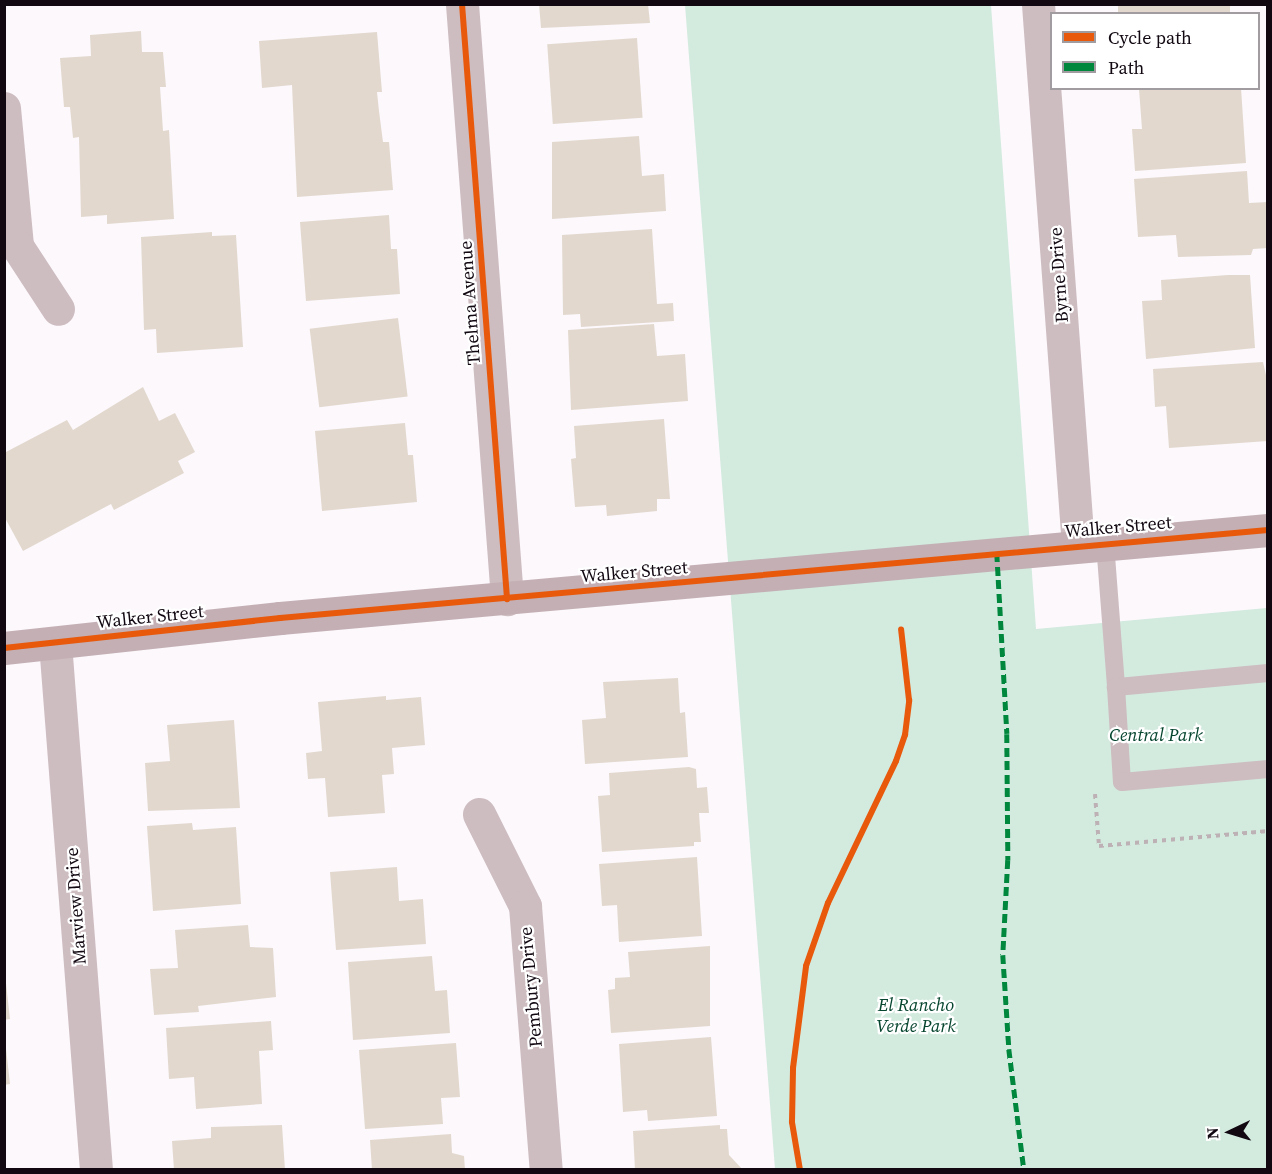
<!DOCTYPE html>
<html>
<head>
<meta charset="utf-8">
<style>
	body { margin:0 }
	#map { position:relative; width:1272px; height:1174px; overflow:hidden; background:#fcf8fc; font-family:"Source Serif 4",serif }
	div>[style] { position:absolute }
	.green>* { inset:0; background:#d3eadf }
	.building>* { inset:0; background:#e2d8ce; transform-origin:0 0 }
	.path>* { height:4px; margin-top:-2px; transform-origin:0; background:repeating-linear-gradient(90deg,#bdb1b5 0 4.5px,transparent 0 9px) }
	.lane>* { height:18px; margin:-9px; padding:0 9px; transform-origin:9px; border-radius:9px; background:#cdbcc0 }
	.street>* { height:33px; margin:-16.5px; padding:0 16.5px; transform-origin:16.5px; border-radius:16.5px; background:#cdbcc0 }
	.secondary>* { height:33px; margin:-16.5px; padding:0 16.5px; transform-origin:16.5px; border-radius:16.5px; background:#c3afb4 }
	.quiet>* { height:4.5px; margin-top:-2.25px; transform-origin:0; background:repeating-linear-gradient(90deg,#00873e 0 9px,transparent 0 13.5px) }
	.cycleway>* { height:6px; margin:-3px; padding:0 3px; transform-origin:3px; border-radius:3px; background:#e8590c }
	span { translate:-50% -50%; white-space:nowrap; text-align:center; line-height:1.15; -webkit-text-stroke:4.5px #fff; paint-order:stroke }
	.street-label { font-size:18px; color:#110811 }
	.park-label { font-size:18px; color:#06452e; font-style:italic }
	.frame { position:absolute; inset:0; border:6px solid #110811; pointer-events:none }
	.legend { position:absolute; left:1050px; top:12px; width:210px; height:78px; box-sizing:border-box; background:#fff; border:2px solid #a09ca0; margin:0; padding:8px 10px; list-style:none; font-size:18px; color:#110811 }
	.legend li { display:flex; align-items:center; gap:12px; height:30px }
	.legend b { width:30px; border:2px solid #a09ca0 }
	.north { position:absolute; left:1200px; top:1102px; width:60px; height:60px; -webkit-text-stroke:4px #fff; paint-order:stroke; rotate:266deg; font-size:16px; font-weight:700; line-height:24px; text-align:center; color:#110811 }
	.north::after { content:''; display:block; margin:auto; width:21px; height:27px; background:#110811; clip-path:polygon(50% 0,100% 100%,50% 72%,0 100%) }
</style>
</head>
<body>
<div id="map">
	<div class="green">
		<div style="clip-path:polygon(685px 5px,991px 5px,1036px 629px,1267px 608px,1267px 1169px,775px 1169px)"></div>
	</div>
	<div class="building">
		<div style="clip-path:polygon(539px 4px,648px 4px,650px 23px,541px 28px)"></div>
		<div style="left:1118px;top:4px;width:112px;height:10px"></div>
		<div style="clip-path:polygon(141px 31px,142px 52px,163px 52px,166px 87px,160px 87px,163px 131px,169px 130px,174px 219px,107px 224px,107px 215px,81px 217px,79px 137px,73px 138px,70px 107px,64px 107px,60px 58px,91px 56px,90px 35px)"></div>
		<div style="clip-path:polygon(377px 32px,382px 92px,377px 92px,379px 111px,383px 142px,389px 142px,393px 190px,297px 197px,292px 85px,262px 88px,259px 41px)"></div>
		<div style="left:637px;top:38px;width:80px;height:90px;rotate:86deg"></div>
		<div style="clip-path:polygon(1241px 88px,1246px 163px,1135px 171px,1132px 129px,1142px 129px,1139px 89px)"></div>
		<div style="clip-path:polygon(639px 136px,642px 176px,664px 174px,666px 211px,552px 219px,552px 142px)"></div>
		<div style="clip-path:polygon(1247px 171px,1249px 203px,1268px 202px,1268px 248px,1253px 249px,1251px 255px,1178px 257px,1176px 235px,1138px 237px,1134px 179px)"></div>
		<div style="clip-path:polygon(389px 215px,391px 249px,397px 249px,400px 294px,306px 301px,300px 222px)"></div>
		<div style="clip-path:polygon(652px 229px,657px 304px,673px 303px,674px 321px,581px 327px,580px 314px,563px 315px,562px 235px)"></div>
		<div style="clip-path:polygon(212px 232px,212px 236px,236px 235px,243px 347px,157px 353px,156px 329px,144px 330px,141px 237px)"></div>
		<div style="clip-path:polygon(1228px 275px,1250px 275px,1255px 348px,1146px 359px,1142px 301px,1162px 300px,1161px 280px)"></div>
		<div style="left:398px;top:318px;width:79px;height:89px;rotate:83deg"></div>
		<div style="clip-path:polygon(654px 324px,657px 356px,685px 354px,688px 401px,571px 410px,568px 330px)"></div>
		<div style="clip-path:polygon(1263px 362px,1268px 384px,1268px 441px,1169px 448px,1166px 406px,1155px 407px,1153px 369px)"></div>
		<div style="clip-path:polygon(143px 387px,159px 421px,175px 413px,195px 452px,178px 461px,184px 473px,114px 510px,111px 504px,23px 551px,4px 516px,4px 453px,67px 420px,73px 430px)"></div>
		<div style="clip-path:polygon(664px 419px,670px 499px,657px 499px,657px 511px,607px 516px,606px 505px,575px 507px,571px 459px,576px 458px,574px 426px)"></div>
		<div style="clip-path:polygon(405px 423px,408px 455px,413px 455px,417px 502px,322px 511px,315px 431px)"></div>
		<div style="clip-path:polygon(678px 678px,680px 713px,685px 712px,688px 757px,585px 764px,582px 720px,606px 718px,603px 682px)"></div>
		<div style="clip-path:polygon(386px 696px,386px 700px,421px 697px,425px 745px,392px 748px,394px 774px,382px 775px,385px 813px,328px 817px,325px 778px,308px 779px,306px 753px,322px 751px,318px 702px)"></div>
		<div style="clip-path:polygon(234px 720px,240px 808px,148px 811px,145px 763px,170px 761px,167px 725px)"></div>
		<div style="clip-path:polygon(689px 767px,696px 769px,697px 788px,707px 787px,709px 813px,699px 813px,701px 842px,694px 842px,694px 846px,602px 852px,598px 796px,610px 795px,609px 773px)"></div>
		<div style="clip-path:polygon(192px 823px,193px 830px,236px 827px,241px 904px,153px 911px,147px 826px)"></div>
		<div style="clip-path:polygon(697px 857px,702px 936px,619px 942px,617px 905px,602px 906px,599px 864px)"></div>
		<div style="clip-path:polygon(397px 867px,399px 901px,423px 899px,426px 944px,336px 950px,330px 872px)"></div>
		<div style="clip-path:polygon(248px 925px,250px 947px,273px 948px,276px 997px,198px 1006px,199px 1012px,154px 1015px,150px 969px,178px 968px,175px 930px)"></div>
		<div style="clip-path:polygon(710px 946px,710px 1026px,611px 1033px,608px 990px,615px 989px,615px 978px,630px 977px,628px 952px)"></div>
		<div style="clip-path:polygon(432px 956px,435px 991px,447px 990px,450px 1033px,353px 1040px,348px 962px)"></div>
		<div style="clip-path:polygon(4px 965px,10px 1019px,4px 1020px)"></div>
		<div style="clip-path:polygon(271px 1021px,273px 1050px,259px 1051px,262px 1104px,196px 1109px,194px 1077px,169px 1079px,166px 1028px)"></div>
		<div style="clip-path:polygon(4px 1031px,10px 1084px,4px 1085px)"></div>
		<div style="clip-path:polygon(711px 1037px,717px 1116px,648px 1121px,647px 1110px,623px 1112px,619px 1044px)"></div>
		<div style="clip-path:polygon(456px 1043px,460px 1097px,441px 1098px,443px 1124px,365px 1129px,359px 1050px)"></div>
		<div style="clip-path:polygon(282px 1125px,285px 1170px,174px 1170px,172px 1141px,211px 1138px,211px 1127px)"></div>
		<div style="clip-path:polygon(720px 1125px,720px 1129px,727px 1129px,729px 1155px,743px 1170px,635px 1170px,633px 1131px)"></div>
		<div style="clip-path:polygon(451px 1134px,452px 1153px,464px 1156px,465px 1170px,372px 1170px,370px 1140px)"></div>
	</div>
	<div class="path">
		<div style="left:1095px;top:794px;width:52px;rotate:85.6deg"></div>
		<div style="left:1099px;top:846px;width:170px;rotate:-5.1deg"></div>
	</div>
	<div class="lane">
		<div style="left:1105px;top:543px;width:144px;rotate:85.6deg"></div>
		<div style="left:1268px;top:673px;width:153px;rotate:174.7deg"></div>
		<div style="left:1116px;top:687px;width:95px;rotate:86.4deg"></div>
		<div style="left:1122px;top:782px;width:147px;rotate:-5.1deg"></div>
	</div>
	<div class="street">
		<div style="left:462px;top:4px;width:597px;rotate:85.67deg"></div>
		<div style="left:1038px;top:4px;width:543px;rotate:85.78deg"></div>
		<div style="left:4px;top:108px;width:139px;rotate:84.6deg"></div>
		<div style="left:17px;top:246px;width:75px;rotate:56.9deg"></div>
		<div style="left:55px;top:643px;width:529px;rotate:85.55deg"></div>
		<div style="left:479px;top:814px;width:103px;rotate:63.4deg"></div>
		<div style="left:525px;top:906px;width:265px;rotate:85.5deg"></div>
	</div>
	<div class="secondary">
		<div style="left:4px;top:648px;width:278px;rotate:-6.2deg"></div>
		<div style="left:280px;top:618px;width:992px;rotate:-5.09deg"></div>
	</div>
	<div class="quiet">
		<div style="left:997px;top:553px;width:181px;rotate:86.8deg"></div>
		<div style="left:1007px;top:734px;width:126px;rotate:89.5deg"></div>
		<div style="left:1008px;top:860px;width:95px;rotate:93deg"></div>
		<div style="left:1003px;top:955px;width:94px;rotate:86.3deg"></div>
		<div style="left:1009px;top:1049px;width:122px;rotate:82.9deg"></div>
	</div>
	<div class="cycleway">
		<div style="left:462px;top:4px;width:597px;rotate:85.67deg"></div>
		<div style="left:4px;top:648px;width:278px;rotate:-6.2deg"></div>
		<div style="left:280px;top:618px;width:992px;rotate:-5.09deg"></div>
		<div style="left:800px;top:1170px;width:49px;rotate:-99.5deg"></div>
		<div style="left:792px;top:1122px;width:54px;rotate:-88.9deg"></div>
		<div style="left:793px;top:1068px;width:103px;rotate:-82.7deg"></div>
		<div style="left:806px;top:966px;width:67px;rotate:-70.8deg"></div>
		<div style="left:828px;top:903px;width:157px;rotate:-64.4deg"></div>
		<div style="left:896px;top:761px;width:28px;rotate:-71deg"></div>
		<div style="left:905px;top:735px;width:35px;rotate:-83deg"></div>
		<div style="left:909px;top:700px;width:71px;rotate:-96.4deg"></div>
	</div>
	<div class="street-label">
		<span style="left:1059px;top:275px;rotate:-94deg">Byrne Drive</span>
		<span style="left:470px;top:303px;rotate:-94deg">Thelma Avenue</span>
		<span style="left:1118px;top:527px;rotate:-5deg">Walker Street</span>
		<span style="left:634px;top:572px;rotate:-5deg">Walker Street</span>
		<span style="left:150px;top:617px;rotate:-6deg">Walker Street</span>
		<span style="left:76px;top:906px;rotate:-94deg">Marview Drive</span>
		<span style="left:531px;top:987px;rotate:-95deg">Pembury Drive</span>
	</div>
	<div class="park-label">
		<span style="left:1156px;top:735px">Central Park</span>
		<span style="left:916px;top:1016px">El Rancho<br>Verde Park</span>
	</div>
	<div class="frame"></div>
	<ul class="legend">
	<li><b style="height:8px;background:#e8590c"></b>Cycle path</li>
	<li><b style="height:8px;background:#00873e"></b>Path</li>
	</ul>
	<div class="north">N</div>
</div>
</body>
</html>
